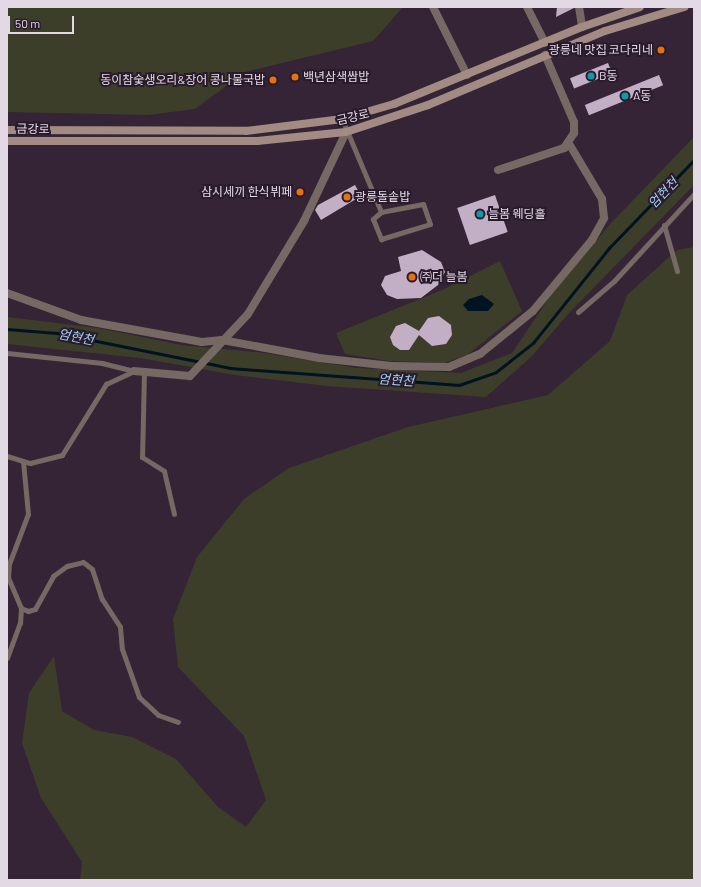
<!DOCTYPE html>
<html>
<head>
<meta charset="utf-8">
<style>
	body { margin:0 }
	#map { position:relative; width:701px; height:887px; overflow:hidden; background:#342436; font-family:Barlow,"Noto Sans KR",sans-serif }
	div>[style] { position:absolute }
	.green>* { inset:0; background:#3c3e2a }
	.water>* { inset:0; background:#001322 }
	.stream>* { height:2.5px; margin:-1.25px; padding:0 1.25px; transform-origin:1.25px; border-radius:1.25px; background:#001322 }
	.building>* { inset:0; background:#c2aec5; transform-origin:0 0 }
	.service>* { height:5px; margin:-2.5px; padding:0 2.5px; transform-origin:2.5px; border-radius:2.5px; background:#766863 }
	.minor>* { height:8px; margin:-4px; padding:0 4px; transform-origin:4px; border-radius:4px; background:#766863 }
	.secondary>* { height:8px; margin:-4px; padding:0 4px; transform-origin:4px; border-radius:4px; background:#a18b82 }
	.dots>* { width:11px; height:11px; translate:-50% -50%; box-sizing:border-box; border:2px solid #2a1b2c; border-radius:50% }
	span { translate:-50% -50%; white-space:nowrap; text-align:center; line-height:1.15; -webkit-text-stroke:4px #2a1b2c; paint-order:stroke }
	.poi-label { font-size:12px; color:#e3d9e5 }
	.right { translate:-100% -50%; text-align:right }
	.left { translate:0 -50%; text-align:left }
	.street-label { font-size:12px; color:#e3d9e5 }
	.water-label { font-size:13px; color:#9cd0f4; font-style:italic }
	.frame { position:absolute; inset:0; border:8px solid #e3d9e5; pointer-events:none }
	.scale { position:absolute; left:8px; top:16px; width:66px; height:18px; box-sizing:border-box; border:2px solid #e3d9e5; border-top:0; padding-left:5px; font-size:12px; line-height:14px; white-space:nowrap; color:#e3d9e5; -webkit-text-stroke:3px #2a1b2c; paint-order:stroke }
</style>
</head>
<body>
<div id="map">
	<div class="green">
		<div style="clip-path:polygon(7px 7px,403px 7px,373px 41px,245px 72px,195px 109px,148px 115px,7px 112px)"></div>
		<div style="clip-path:polygon(694px 137px,694px 185px,570px 312px,532px 356px,486px 397px,327px 386px,235px 375px,140px 358px,7px 344px,7px 317px,98px 328px,181px 345px,257px 352px,357px 368px,461px 373px,512px 353px,549px 298px,610px 224px)"></div>
		<div style="clip-path:polygon(694px 247px,694px 880px,80px 880px,82px 862px,41px 798px,22px 743px,29px 693px,54px 656px,62px 711px,94px 730px,132px 737px,176px 759px,218px 807px,246px 827px,266px 800px,244px 736px,178px 667px,173px 619px,197px 557px,244px 499px,289px 468px,408px 427px,548px 395px,610px 341px,627px 295px,677px 250px)"></div>
		<div style="clip-path:polygon(500px 261px,522px 311px,467px 355px,444px 363px,389px 361px,345px 354px,336px 333px,442px 290px)"></div>
	</div>
	<div class="water">
		<div style="clip-path:polygon(482px 295px,494px 304px,488px 311px,468px 311px,463px 305px,469px 299px)"></div>
	</div>
	<div class="stream">
		<div style="left:7px;top:329px;width:50px;rotate:4.6deg"></div>
		<div style="left:57px;top:333px;width:177px;rotate:11.4deg"></div>
		<div style="left:230px;top:368px;width:230px;rotate:4.2deg"></div>
		<div style="left:459px;top:385px;width:39px;rotate:-19deg"></div>
		<div style="left:496px;top:372px;width:47px;rotate:-38.1deg"></div>
		<div style="left:533px;top:343px;width:122px;rotate:-51.3deg"></div>
		<div style="left:609px;top:248px;width:122px;rotate:-46deg"></div>
	</div>
	<div class="building">
		<div style="clip-path:polygon(557px 7px,574px 7px,574px 8px,556px 17px)"></div>
		<div style="left:608px;top:63px;width:11px;height:41px;rotate:68deg"></div>
		<div style="left:659px;top:75px;width:11px;height:80px;rotate:68deg"></div>
		<div style="clip-path:polygon(355px 185px,361px 196px,321px 220px,315px 210px,318px 205px)"></div>
		<div style="left:495px;top:195px;width:39px;height:40px;rotate:71deg"></div>
		<div style="clip-path:polygon(422px 250px,441px 262px,445px 272px,438px 285px,421px 298px,397px 299px,387px 295px,381px 285px,385px 276px,401px 271px,398px 257px)"></div>
		<div style="clip-path:polygon(439px 316px,451px 325px,452px 335px,446px 344px,432px 346px,419px 335px,409px 350px,400px 350px,393px 345px,390px 337px,396px 326px,405px 323px,419px 331px,428px 318px)"></div>
	</div>
	<div class="service">
		<div style="left:342px;top:119px;width:101px;rotate:67.2deg"></div>
		<div style="left:381px;top:212px;width:11px;rotate:139deg"></div>
		<div style="left:373px;top:219px;width:22px;rotate:68deg"></div>
		<div style="left:381px;top:239px;width:51px;rotate:-17deg"></div>
		<div style="left:430px;top:224px;width:21px;rotate:-109deg"></div>
		<div style="left:423px;top:204px;width:43px;rotate:169.2deg"></div>
		<div style="left:664px;top:225px;width:48px;rotate:74.2deg"></div>
		<div style="left:578px;top:312px;width:48px;rotate:-40.7deg"></div>
		<div style="left:614px;top:281px;width:118px;rotate:-47.4deg"></div>
		<div style="left:7px;top:353px;width:96px;rotate:6deg"></div>
		<div style="left:102px;top:363px;width:33px;rotate:14deg"></div>
		<div style="left:144px;top:372px;width:85px;rotate:91.3deg"></div>
		<div style="left:142px;top:457px;width:26px;rotate:32deg"></div>
		<div style="left:164px;top:471px;width:44px;rotate:76.9deg"></div>
		<div style="left:7px;top:456px;width:24px;rotate:17deg"></div>
		<div style="left:30px;top:463px;width:33px;rotate:-14deg"></div>
		<div style="left:62px;top:455px;width:84px;rotate:-58.2deg"></div>
		<div style="left:106px;top:384px;width:31px;rotate:-25deg"></div>
		<div style="left:21px;top:608px;width:8px;rotate:23deg"></div>
		<div style="left:28px;top:611px;width:7px;rotate:-16deg"></div>
		<div style="left:35px;top:609px;width:38px;rotate:-61deg"></div>
		<div style="left:53px;top:576px;width:17px;rotate:-36deg"></div>
		<div style="left:67px;top:566px;width:16px;rotate:-14deg"></div>
		<div style="left:83px;top:562px;width:11px;rotate:38deg"></div>
		<div style="left:92px;top:569px;width:32px;rotate:72deg"></div>
		<div style="left:102px;top:599px;width:33px;rotate:57deg"></div>
		<div style="left:120px;top:627px;width:22px;rotate:85deg"></div>
		<div style="left:122px;top:649px;width:51px;rotate:70.5deg"></div>
		<div style="left:139px;top:697px;width:26px;rotate:43deg"></div>
		<div style="left:158px;top:715px;width:21px;rotate:19deg"></div>
		<div style="left:7px;top:658px;width:37px;rotate:-70deg"></div>
		<div style="left:20px;top:623px;width:15px;rotate:-86deg"></div>
		<div style="left:21px;top:608px;width:34px;rotate:-113deg"></div>
		<div style="left:8px;top:577px;width:13px;rotate:-86deg"></div>
		<div style="left:9px;top:564px;width:53px;rotate:-69.2deg"></div>
		<div style="left:28px;top:514px;width:53px;rotate:-95.4deg"></div>
	</div>
	<div class="minor">
		<div style="left:433px;top:7px;width:76px;rotate:63.4deg"></div>
		<div style="left:527px;top:7px;width:40px;rotate:63.4deg"></div>
		<div style="left:579px;top:7px;width:20px;rotate:81deg"></div>
		<div style="left:498px;top:170px;width:70px;rotate:-18.4deg"></div>
		<div style="left:564px;top:148px;width:18px;rotate:-56deg"></div>
		<div style="left:574px;top:133px;width:11px;rotate:-90deg"></div>
		<div style="left:574px;top:122px;width:73px;rotate:-113.4deg"></div>
		<div style="left:7px;top:293px;width:79px;rotate:20deg"></div>
		<div style="left:81px;top:320px;width:123px;rotate:10.3deg"></div>
		<div style="left:202px;top:342px;width:20px;rotate:-6deg"></div>
		<div style="left:222px;top:340px;width:99px;rotate:10.5deg"></div>
		<div style="left:319px;top:358px;width:73px;rotate:6.3deg"></div>
		<div style="left:392px;top:366px;width:57px;rotate:1deg"></div>
		<div style="left:449px;top:367px;width:34px;rotate:-23deg"></div>
		<div style="left:480px;top:354px;width:68px;rotate:-39.1deg"></div>
		<div style="left:533px;top:311px;width:92px;rotate:-50.3deg"></div>
		<div style="left:592px;top:240px;width:25px;rotate:-61deg"></div>
		<div style="left:604px;top:218px;width:19px;rotate:-96deg"></div>
		<div style="left:602px;top:199px;width:66px;rotate:-120.8deg"></div>
		<div style="left:134px;top:371px;width:56px;rotate:5.1deg"></div>
		<div style="left:190px;top:376px;width:85px;rotate:-46.9deg"></div>
		<div style="left:248px;top:314px;width:109px;rotate:-58.9deg"></div>
		<div style="left:304px;top:221px;width:98px;rotate:-64.7deg"></div>
	</div>
	<div class="secondary">
		<div style="left:7px;top:130px;width:239px;rotate:0.2deg"></div>
		<div style="left:246px;top:131px;width:97px;rotate:-7.1deg"></div>
		<div style="left:342px;top:119px;width:54px;rotate:-16.1deg"></div>
		<div style="left:394px;top:104px;width:203px;rotate:-22.3deg"></div>
		<div style="left:582px;top:27px;width:61px;rotate:-19deg"></div>
		<div style="left:7px;top:141px;width:250px"></div>
		<div style="left:257px;top:141px;width:89px;rotate:-5.8deg"></div>
		<div style="left:346px;top:132px;width:86px;rotate:-18.2deg"></div>
		<div style="left:428px;top:105px;width:192px;rotate:-22.7deg"></div>
		<div style="left:605px;top:31px;width:83px;rotate:-16.9deg"></div>
	</div>
	<div class="dots">
		<div style="left:661px;top:50px;background:#e8710a"></div>
		<div style="left:591px;top:76px;background:#0f9aa8"></div>
		<div style="left:295px;top:77px;background:#e8710a"></div>
		<div style="left:273px;top:80px;background:#e8710a"></div>
		<div style="left:625px;top:96px;background:#0f9aa8"></div>
		<div style="left:300px;top:192px;background:#e8710a"></div>
		<div style="left:347px;top:197px;background:#e8710a"></div>
		<div style="left:480px;top:214px;background:#0f9aa8"></div>
		<div style="left:412px;top:277px;background:#e8710a"></div>
	</div>
	<div class="poi-label">
		<span class="right" style="left:653px;top:50px">광릉네 맛집 코다리네</span>
		<span class="left" style="left:599px;top:76px">B동</span>
		<span class="left" style="left:303px;top:77px">백년삼색쌈밥</span>
		<span class="right" style="left:265px;top:80px">동이참숯생오리&amp;장어 콩나물국밥</span>
		<span class="left" style="left:633px;top:96px">A동</span>
		<span class="right" style="left:292px;top:192px">삼시세끼 한식뷔페</span>
		<span class="left" style="left:355px;top:197px">광릉돌솥밥</span>
		<span class="left" style="left:488px;top:214px">늘봄 웨딩홀</span>
		<span class="left" style="left:420px;top:277px">㈜더 늘봄</span>
	</div>
	<div class="street-label">
		<span style="left:353px;top:117px;rotate:-13deg">금강로</span>
		<span style="left:33px;top:129px;rotate:1deg">금강로</span>
	</div>
	<div class="water-label">
		<span style="left:663px;top:193px;rotate:-46deg">엄현천</span>
		<span style="left:76px;top:337px;rotate:11deg">엄현천</span>
		<span style="left:396px;top:380px;rotate:4deg">엄현천</span>
	</div>
	<div class="frame"></div>
	<div class="scale">50 m</div>
</div>
</body>
</html>
